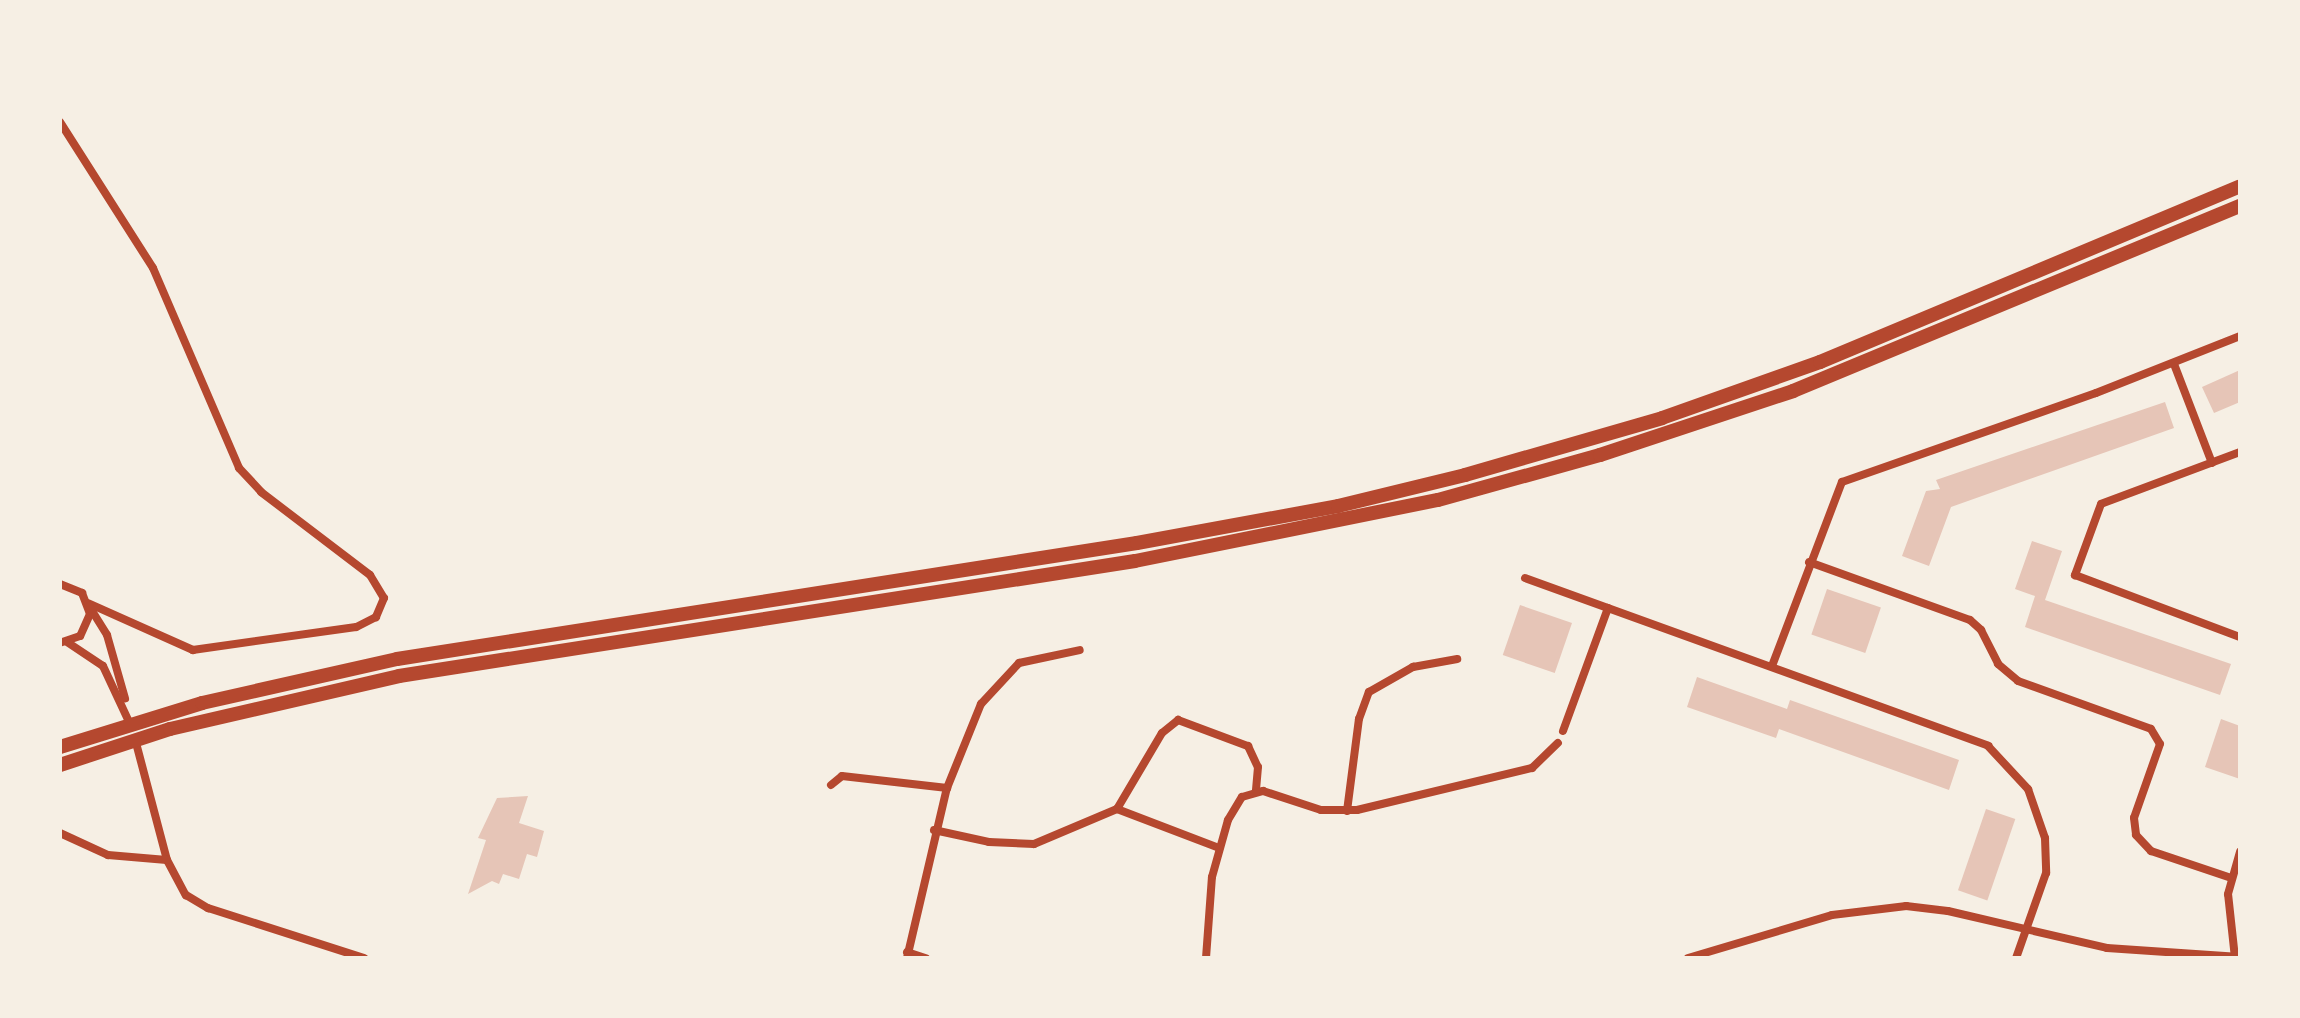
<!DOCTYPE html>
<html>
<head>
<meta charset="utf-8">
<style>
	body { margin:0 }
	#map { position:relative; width:2300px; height:1018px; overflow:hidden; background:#f6efe4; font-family:Arial,sans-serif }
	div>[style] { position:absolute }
	.building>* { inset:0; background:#e6c5b7; transform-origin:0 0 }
	.minor>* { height:8px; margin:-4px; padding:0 4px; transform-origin:4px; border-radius:4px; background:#b5482f }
	.primary>* { height:14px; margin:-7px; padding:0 7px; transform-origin:7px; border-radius:7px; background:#b5482f }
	span { translate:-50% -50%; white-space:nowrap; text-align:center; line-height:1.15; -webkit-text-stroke:6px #f6efe4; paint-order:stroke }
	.frame { position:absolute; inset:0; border:62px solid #f6efe4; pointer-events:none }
</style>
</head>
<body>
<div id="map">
	<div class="building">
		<div style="clip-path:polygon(2240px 370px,2240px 402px,2214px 413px,2202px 387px)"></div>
		<div style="clip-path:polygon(2165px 402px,2174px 428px,1951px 507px,1929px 566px,1902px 556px,1926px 491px,1940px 489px,1936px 480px)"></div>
		<div style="clip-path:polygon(2032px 541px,2062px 551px,2045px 600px,2231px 664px,2220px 695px,2025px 627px,2035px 596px,2015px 589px)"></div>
		<div style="left:1827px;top:589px;width:57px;height:48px;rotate:19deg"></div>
		<div style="left:1520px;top:605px;width:55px;height:53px;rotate:19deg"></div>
		<div style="clip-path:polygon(1697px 677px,1787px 709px,1790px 700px,1959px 760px,1949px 790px,1779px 729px,1776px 738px,1687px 707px)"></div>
		<div style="clip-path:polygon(2221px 719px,2240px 726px,2240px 779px,2205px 767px)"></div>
		<div style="clip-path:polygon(528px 796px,519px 823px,544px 831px,537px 857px,527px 854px,519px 879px,503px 874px,499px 884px,492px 881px,468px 894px,486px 840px,478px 838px,497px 798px)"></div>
		<div style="left:1986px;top:809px;width:31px;height:86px;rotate:19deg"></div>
	</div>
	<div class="minor">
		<div style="left:60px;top:122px;width:173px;rotate:57.5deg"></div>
		<div style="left:153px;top:268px;width:218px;rotate:66.7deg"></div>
		<div style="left:239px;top:468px;width:33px;rotate:47deg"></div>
		<div style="left:261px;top:492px;width:137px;rotate:37.3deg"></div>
		<div style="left:370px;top:575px;width:27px;rotate:59deg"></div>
		<div style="left:384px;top:598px;width:21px;rotate:113deg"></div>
		<div style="left:376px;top:617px;width:22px;rotate:153deg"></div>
		<div style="left:356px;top:627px;width:165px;rotate:172deg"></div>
		<div style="left:193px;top:650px;width:115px;rotate:-155.9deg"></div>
		<div style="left:2174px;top:364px;width:106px;rotate:69deg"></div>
		<div style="left:2240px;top:452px;width:148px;rotate:159.5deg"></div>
		<div style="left:2101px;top:504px;width:76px;rotate:110.1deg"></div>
		<div style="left:2075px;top:575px;width:176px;rotate:20.6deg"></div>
		<div style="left:1809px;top:562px;width:171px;rotate:19.8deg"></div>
		<div style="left:1970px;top:620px;width:15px;rotate:42deg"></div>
		<div style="left:1981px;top:630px;width:38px;rotate:63deg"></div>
		<div style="left:1998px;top:664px;width:26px;rotate:40deg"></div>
		<div style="left:2018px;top:681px;width:141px;rotate:19.8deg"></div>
		<div style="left:2151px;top:729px;width:17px;rotate:59deg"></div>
		<div style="left:2160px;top:744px;width:78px;rotate:109.4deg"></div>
		<div style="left:2134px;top:818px;width:17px;rotate:83deg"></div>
		<div style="left:2136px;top:835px;width:22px;rotate:47deg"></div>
		<div style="left:2151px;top:851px;width:84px;rotate:18.6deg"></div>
		<div style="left:1525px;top:578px;width:493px;rotate:19.9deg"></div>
		<div style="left:1988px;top:746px;width:59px;rotate:47.1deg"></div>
		<div style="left:2028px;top:789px;width:52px;rotate:70.9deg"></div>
		<div style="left:2045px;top:838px;width:35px;rotate:88deg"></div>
		<div style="left:2046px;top:873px;width:90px;rotate:109.4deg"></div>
		<div style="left:60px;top:584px;width:24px;rotate:22deg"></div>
		<div style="left:82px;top:593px;width:22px;rotate:69deg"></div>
		<div style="left:90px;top:614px;width:24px;rotate:114deg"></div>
		<div style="left:80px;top:636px;width:21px;rotate:161deg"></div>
		<div style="left:89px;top:606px;width:34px;rotate:58deg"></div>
		<div style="left:107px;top:635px;width:66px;rotate:74.1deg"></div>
		<div style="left:67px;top:642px;width:43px;rotate:33.7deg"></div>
		<div style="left:103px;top:666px;width:66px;rotate:65deg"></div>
		<div style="left:1772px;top:666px;width:197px;rotate:-69.2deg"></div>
		<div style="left:1842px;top:482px;width:269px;rotate:-19.3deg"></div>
		<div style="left:2096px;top:393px;width:155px;rotate:-21.6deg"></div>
		<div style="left:1563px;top:731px;width:131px;rotate:-69.9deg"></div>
		<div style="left:135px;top:739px;width:125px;rotate:75.2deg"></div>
		<div style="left:167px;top:860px;width:40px;rotate:62deg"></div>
		<div style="left:186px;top:895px;width:26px;rotate:31deg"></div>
		<div style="left:208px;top:908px;width:164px;rotate:17.8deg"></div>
		<div style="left:831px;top:785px;width:14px;rotate:-39deg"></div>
		<div style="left:842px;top:776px;width:106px;rotate:6.5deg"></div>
		<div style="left:1117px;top:809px;width:88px;rotate:-59.4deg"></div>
		<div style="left:1162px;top:733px;width:21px;rotate:-39deg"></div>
		<div style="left:1178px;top:720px;width:75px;rotate:20.4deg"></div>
		<div style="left:1248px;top:746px;width:23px;rotate:65deg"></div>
		<div style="left:1258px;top:767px;width:24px;rotate:95deg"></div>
		<div style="left:1347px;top:811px;width:93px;rotate:-82.6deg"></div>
		<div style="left:1359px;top:719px;width:29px;rotate:-70deg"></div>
		<div style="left:1369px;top:692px;width:51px;rotate:-29.6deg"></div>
		<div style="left:1413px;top:667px;width:45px;rotate:-10.3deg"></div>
		<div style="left:934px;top:830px;width:56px;rotate:12.3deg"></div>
		<div style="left:989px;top:842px;width:45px;rotate:2.5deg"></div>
		<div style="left:1034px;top:844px;width:90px;rotate:-22.9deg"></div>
		<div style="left:1117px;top:809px;width:109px;rotate:20.9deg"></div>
		<div style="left:60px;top:833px;width:53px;rotate:24.6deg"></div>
		<div style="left:108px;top:855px;width:59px;rotate:4.8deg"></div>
		<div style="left:907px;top:952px;width:20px;rotate:18deg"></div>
		<div style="left:907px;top:958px;width:175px;rotate:-76.8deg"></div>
		<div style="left:947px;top:788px;width:91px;rotate:-68deg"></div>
		<div style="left:981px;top:704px;width:56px;rotate:-47.2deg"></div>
		<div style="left:1019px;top:663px;width:62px;rotate:-12deg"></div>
		<div style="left:1206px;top:958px;width:81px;rotate:-85.8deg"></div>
		<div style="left:1212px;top:877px;width:59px;rotate:-74.3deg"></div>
		<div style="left:1228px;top:820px;width:27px;rotate:-59deg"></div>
		<div style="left:1242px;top:797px;width:22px;rotate:-16deg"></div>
		<div style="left:1263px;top:791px;width:61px;rotate:18.1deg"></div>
		<div style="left:1321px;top:810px;width:36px"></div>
		<div style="left:1357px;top:810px;width:180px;rotate:-13.5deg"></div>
		<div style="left:1532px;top:768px;width:36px;rotate:-44deg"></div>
		<div style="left:1688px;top:958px;width:150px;rotate:-16.6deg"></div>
		<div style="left:1832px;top:915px;width:75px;rotate:-6.9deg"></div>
		<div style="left:1906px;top:906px;width:42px;rotate:6.8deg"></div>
		<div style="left:1948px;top:911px;width:163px;rotate:13.1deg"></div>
		<div style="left:2107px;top:948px;width:133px;rotate:3.9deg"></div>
		<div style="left:2235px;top:958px;width:64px;rotate:-96.2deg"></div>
		<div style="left:2228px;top:894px;width:44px;rotate:-74.1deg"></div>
	</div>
	<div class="primary">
		<div style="left:60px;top:747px;width:149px;rotate:-17.2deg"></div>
		<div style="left:202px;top:703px;width:200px;rotate:-12.7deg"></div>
		<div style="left:397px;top:659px;width:749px;rotate:-8.91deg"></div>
		<div style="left:1137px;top:543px;width:204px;rotate:-10.4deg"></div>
		<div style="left:1338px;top:506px;width:131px;rotate:-13.7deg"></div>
		<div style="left:1465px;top:475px;width:205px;rotate:-16.1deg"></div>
		<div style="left:1662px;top:418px;width:168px;rotate:-19.5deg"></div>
		<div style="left:1820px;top:362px;width:455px;rotate:-22.7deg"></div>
		<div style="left:60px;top:765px;width:116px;rotate:-18.1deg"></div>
		<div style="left:170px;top:729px;width:235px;rotate:-13deg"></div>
		<div style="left:399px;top:676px;width:745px;rotate:-8.88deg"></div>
		<div style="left:1135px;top:561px;width:309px;rotate:-11.4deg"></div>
		<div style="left:1438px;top:500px;width:168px;rotate:-15.5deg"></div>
		<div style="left:1600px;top:455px;width:203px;rotate:-18.3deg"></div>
		<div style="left:1793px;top:391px;width:484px;rotate:-22.5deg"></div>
	</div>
	<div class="frame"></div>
</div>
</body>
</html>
